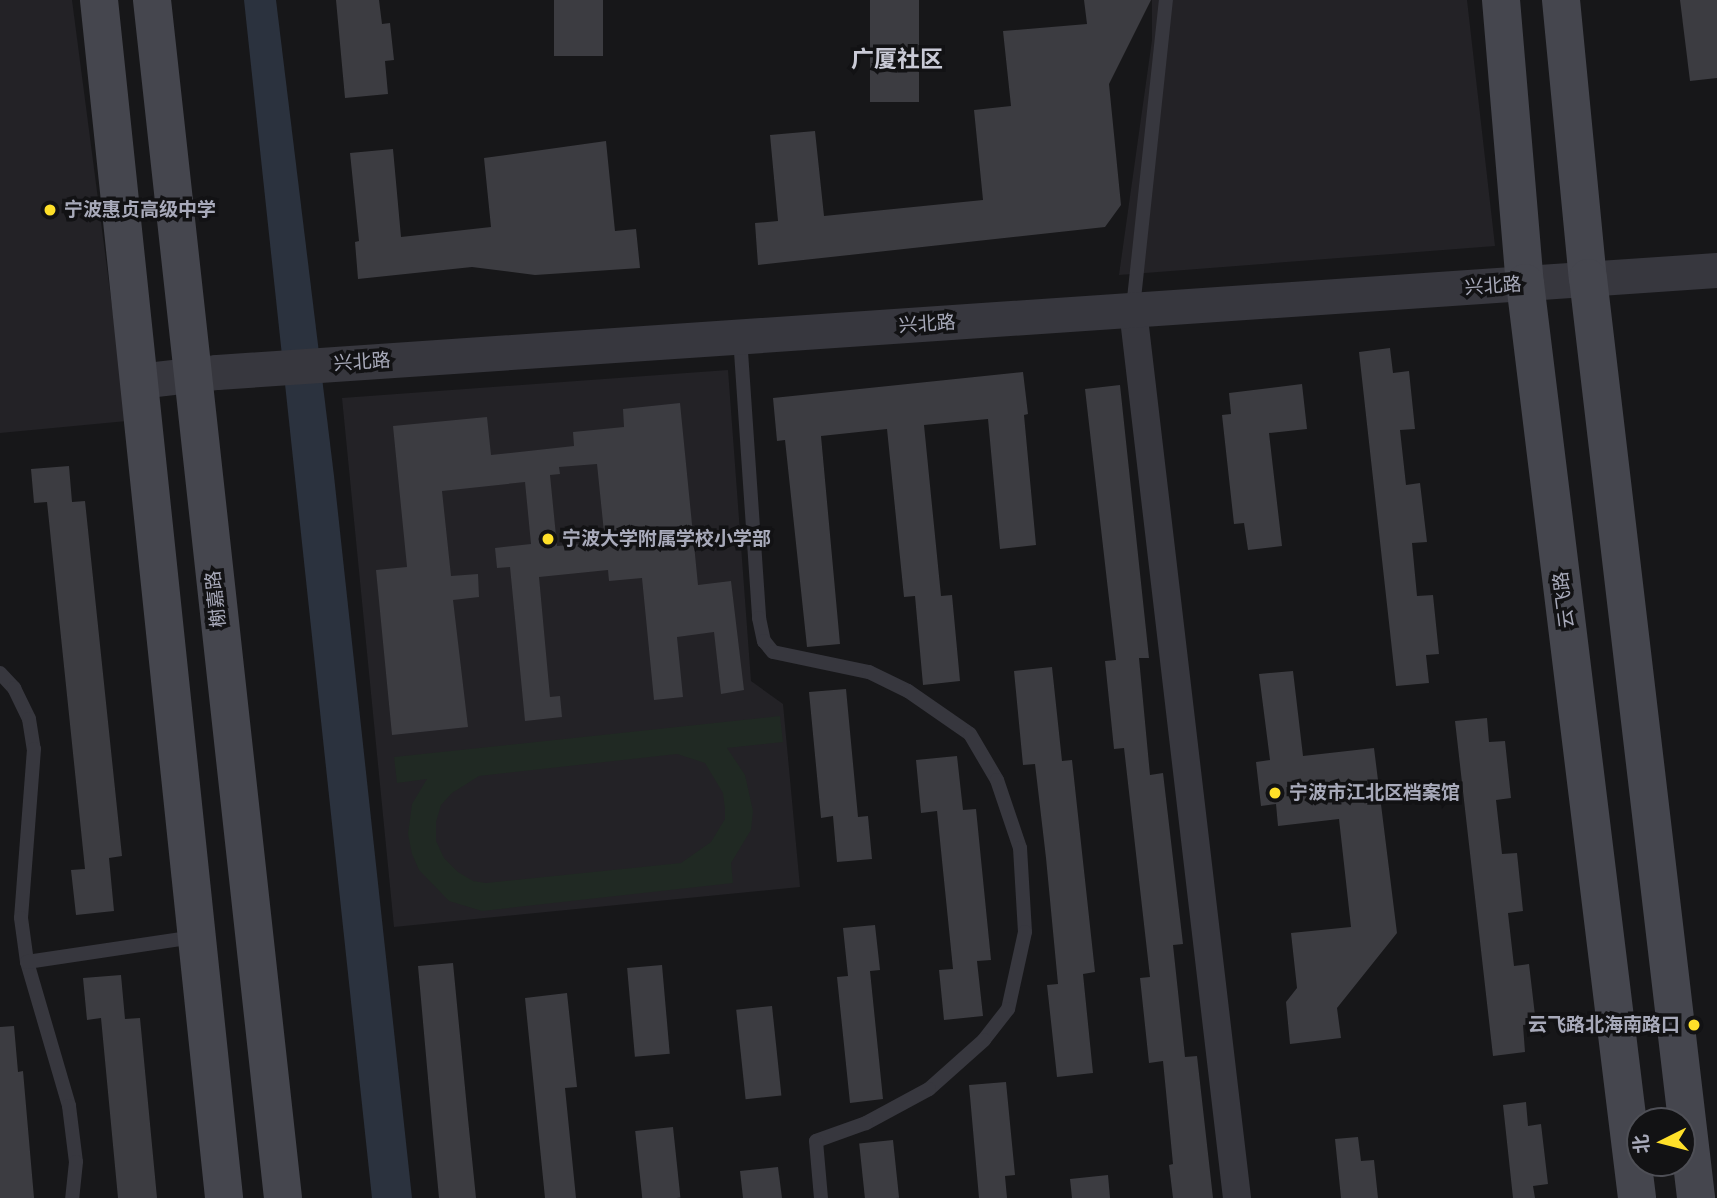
<!DOCTYPE html>
<html>
<head>
<meta charset="utf-8">
<style>
	body { margin:0 }
	#map { position:relative; width:1717px; height:1198px; overflow:hidden; background:#171719; font-family:Arial,"Noto Sans SC",sans-serif }
	div>[style] { position:absolute }
	.built>* { inset:0; background:#232226 }
	.green>* { inset:0; background:#202923 }
	.water>* { inset:0; background:#2b323e }
	.building>* { inset:0; background:#3c3c41; transform-origin:0 0 }
	.service>* { height:14px; margin:-7px; padding:0 7px; transform-origin:7px; border-radius:7px; background:#37373e }
	.minor>* { height:28px; margin:-14px; padding:0 14px; transform-origin:14px; border-radius:14px; background:#37373e }
	.tertiary>* { height:35px; margin:-17.5px; padding:0 17.5px; transform-origin:17.5px; border-radius:17.5px; background:#37373e }
	.secondary>* { height:38px; margin:-19px; padding:0 19px; transform-origin:19px; border-radius:19px; background:#45464e }
	.dots>* { width:19px; height:19px; translate:-50% -50%; box-sizing:border-box; border:4px solid #121214; border-radius:50% }
	span { translate:-50% -50%; white-space:nowrap; text-align:center; line-height:1.15; -webkit-text-stroke:7px #121214; paint-order:stroke }
	.poi-label { font-size:19px; color:#a8aaba; font-weight:700 }
	.left { translate:0 -50%; text-align:left }
	.right { translate:-100% -50%; text-align:right }
	.street-label { font-size:19px; color:#a8aaba }
	.quarter-label { font-size:23px; color:#c9cad6; font-weight:700 }
	.north { position:absolute; left:1626px; top:1107px; width:70px; height:70px; box-sizing:border-box; background:#121214; border:2px solid #4e4f56; border-radius:50%; rotate:264deg; font-size:19px; font-weight:700; line-height:28px; text-align:center; color:#a8aaba }
	.north::after { content:''; display:block; margin:auto; width:24px; height:32px; background:#ffe029; clip-path:polygon(50% 0,100% 100%,50% 72%,0 100%) }
</style>
</head>
<body>
<div id="map">
	<div class="built">
		<div style="clip-path:polygon(0 0,72px 0,127px 421px,0 433px)"></div>
		<div style="clip-path:polygon(1152px 0,1467px 0,1495px 246px,1119px 275px,1152px 40px)"></div>
		<div style="clip-path:polygon(728px 370px,751px 681px,783px 704px,800px 887px,394px 927px,342px 398px)"></div>
	</div>
	<div class="green">
		<div style="clip-path:polygon(evenodd,780px 716px,783px 742px,727px 748px,745px 775px,753px 811px,751px 830px,731px 863px,733px 883px,482px 911px,449px 901px,419px 870px,412px 854px,408px 834px,412px 804px,427px 779px,397px 783px,394px 757px,780px 716px,677px 754px,705px 763px,723px 793px,725px 809px,725px 819px,711px 842px,681px 863px,486px 883px,473px 881px,458px 872px,444px 858px,436px 841px,436px 822px,441px 805px,452px 793px,479px 776px,677px 754px)"></div>
	</div>
	<div class="water">
		<div style="clip-path:polygon(244px 0,276px 0,334px 476px,412px 1198px,372px 1198px)"></div>
	</div>
	<div class="building">
		<div style="clip-path:polygon(336px 0,379px 0,382px 24px,390px 23px,394px 60px,385px 61px,388px 94px,345px 98px)"></div>
		<div style="left:554px;top:0;width:49px;height:56px"></div>
		<div style="left:870px;top:0;width:49px;height:102px"></div>
		<div style="clip-path:polygon(1084px 0,1151px 0,1109px 84px,1121px 205px,1105px 227px,758px 265px,755px 223px,778px 221px,770px 135px,815px 131px,824px 216px,983px 200px,974px 110px,1011px 106px,1003px 31px,1087px 24px)"></div>
		<div style="clip-path:polygon(1680px 0,1717px 0,1717px 78px,1690px 81px)"></div>
		<div style="clip-path:polygon(606px 141px,615px 231px,636px 229px,640px 268px,535px 275px,472px 267px,358px 279px,355px 242px,359px 241px,350px 153px,393px 149px,401px 237px,491px 227px,484px 158px)"></div>
		<div style="clip-path:polygon(1390px 348px,1393px 373px,1409px 371px,1415px 429px,1400px 430px,1406px 485px,1420px 483px,1427px 542px,1412px 543px,1417px 596px,1433px 595px,1439px 654px,1426px 655px,1429px 683px,1396px 686px,1359px 352px)"></div>
		<div style="clip-path:polygon(1023px 372px,1028px 414px,1024px 415px,1036px 545px,1000px 549px,988px 419px,924px 425px,941px 596px,952px 595px,960px 681px,923px 685px,915px 596px,904px 597px,887px 429px,821px 436px,840px 644px,807px 647px,785px 440px,777px 441px,773px 398px)"></div>
		<div style="clip-path:polygon(1302px 384px,1307px 429px,1269px 433px,1282px 546px,1248px 550px,1244px 523px,1234px 524px,1222px 415px,1231px 414px,1229px 393px)"></div>
		<div style="clip-path:polygon(1120px 385px,1149px 658px,1139px 658px,1150px 775px,1163px 773px,1183px 944px,1173px 945px,1185px 1057px,1197px 1056px,1213px 1198px,1173px 1198px,1169px 1165px,1173px 1164px,1163px 1061px,1149px 1063px,1140px 978px,1150px 977px,1124px 748px,1114px 749px,1105px 661px,1116px 660px,1085px 389px)"></div>
		<div style="clip-path:polygon(evenodd,680px 403px,698px 585px,731px 581px,744px 690px,721px 694px,714px 632px,677px 637px,683px 697px,654px 700px,642px 578px,609px 581px,608px 570px,539px 577px,550px 697px,560px 696px,562px 717px,525px 721px,510px 567px,497px 568px,495px 548px,531px 544px,525px 482px,442px 491px,451px 576px,478px 574px,479px 597px,453px 600px,468px 727px,392px 735px,376px 570px,407px 567px,393px 426px,487px 417px,491px 455px,574px 446px,573px 432px,624px 427px,623px 409px,680px 403px,597px 464px,605px 542px,557px 546px,550px 475px,560px 474px,559px 467px,597px 464px)"></div>
		<div style="clip-path:polygon(69px 466px,72px 502px,85px 501px,122px 856px,109px 858px,114px 911px,76px 915px,71px 870px,85px 869px,47px 502px,34px 503px,31px 469px)"></div>
		<div style="clip-path:polygon(1052px 667px,1062px 761px,1072px 760px,1095px 972px,1083px 974px,1093px 1073px,1057px 1077px,1047px 985px,1058px 984px,1046px 858px,1035px 764px,1023px 765px,1014px 671px)"></div>
		<div style="clip-path:polygon(1293px 671px,1303px 756px,1374px 748px,1397px 933px,1337px 1008px,1341px 1038px,1290px 1044px,1286px 1002px,1297px 988px,1291px 933px,1351px 927px,1339px 819px,1278px 826px,1276px 804px,1261px 806px,1256px 762px,1270px 760px,1259px 674px)"></div>
		<div style="clip-path:polygon(846px 689px,858px 817px,868px 816px,872px 859px,837px 862px,833px 816px,821px 818px,809px 692px)"></div>
		<div style="clip-path:polygon(1487px 718px,1489px 742px,1505px 741px,1511px 798px,1496px 800px,1502px 854px,1517px 853px,1523px 911px,1508px 913px,1514px 966px,1529px 964px,1536px 1024px,1523px 1025px,1525px 1052px,1493px 1056px,1455px 721px)"></div>
		<div style="clip-path:polygon(957px 756px,963px 810px,976px 809px,991px 960px,977px 961px,983px 1016px,944px 1020px,939px 970px,953px 969px,937px 811px,921px 813px,916px 760px)"></div>
		<div style="clip-path:polygon(875px 925px,880px 970px,870px 971px,883px 1099px,850px 1103px,837px 977px,848px 976px,843px 928px)"></div>
		<div style="clip-path:polygon(453px 963px,468px 1119px,476px 1198px,439px 1198px,433px 1134px,418px 966px)"></div>
		<div style="left:662px;top:965px;width:89px;height:35px;rotate:85deg"></div>
		<div style="clip-path:polygon(121px 975px,125px 1019px,140px 1018px,157px 1198px,118px 1198px,101px 1018px,87px 1020px,83px 978px)"></div>
		<div style="clip-path:polygon(567px 993px,577px 1087px,565px 1088px,576px 1198px,545px 1198px,525px 998px)"></div>
		<div style="left:772px;top:1006px;width:90px;height:36px;rotate:84deg"></div>
		<div style="clip-path:polygon(14px 1026px,18px 1072px,23px 1071px,34px 1198px,0 1198px,0 1027px)"></div>
		<div style="clip-path:polygon(1006px 1082px,1015px 1175px,1005px 1176px,1007px 1198px,979px 1198px,969px 1085px)"></div>
		<div style="clip-path:polygon(1526px 1102px,1528px 1126px,1541px 1124px,1548px 1184px,1533px 1186px,1535px 1198px,1513px 1198px,1503px 1105px)"></div>
		<div style="left:673px;top:1127px;width:71px;height:38px;rotate:84deg"></div>
		<div style="clip-path:polygon(1358px 1137px,1361px 1161px,1374px 1160px,1378px 1198px,1341px 1198px,1335px 1139px)"></div>
		<div style="left:893px;top:1140px;width:58px;height:34px;rotate:84deg"></div>
		<div style="clip-path:polygon(778px 1167px,782px 1198px,743px 1198px,740px 1171px)"></div>
		<div style="clip-path:polygon(1108px 1175px,1110px 1198px,1072px 1198px,1070px 1179px)"></div>
	</div>
	<div class="service">
		<div style="left:1133px;top:308px;width:310px;rotate:-83.9deg"></div>
		<div style="left:740px;top:337px;width:282px;rotate:86.1deg"></div>
		<div style="left:759px;top:618px;width:24px;rotate:78deg"></div>
		<div style="left:764px;top:641px;width:14px;rotate:51deg"></div>
		<div style="left:773px;top:652px;width:98px;rotate:11.8deg"></div>
		<div style="left:869px;top:672px;width:43px;rotate:26deg"></div>
		<div style="left:908px;top:691px;width:75px;rotate:34.7deg"></div>
		<div style="left:970px;top:734px;width:53px;rotate:59.6deg"></div>
		<div style="left:997px;top:780px;width:72px;rotate:71.3deg"></div>
		<div style="left:1020px;top:848px;width:84px;rotate:86.6deg"></div>
		<div style="left:1025px;top:932px;width:79px;rotate:102.4deg"></div>
		<div style="left:1008px;top:1009px;width:39px;rotate:128deg"></div>
		<div style="left:984px;top:1040px;width:74px;rotate:138.3deg"></div>
		<div style="left:929px;top:1089px;width:72px;rotate:151.6deg"></div>
		<div style="left:866px;top:1123px;width:53px;rotate:160.2deg"></div>
		<div style="left:816px;top:1141px;width:57px;rotate:85deg"></div>
		<div style="left:0;top:673px;width:21px;rotate:47deg"></div>
		<div style="left:14px;top:688px;width:34px;rotate:64deg"></div>
		<div style="left:29px;top:719px;width:30px;rotate:81deg"></div>
		<div style="left:34px;top:749px;width:169px;rotate:94.4deg"></div>
		<div style="left:21px;top:918px;width:44px;rotate:82.2deg"></div>
		<div style="left:27px;top:962px;width:150px;rotate:73.7deg"></div>
		<div style="left:69px;top:1106px;width:56px;rotate:82.9deg"></div>
		<div style="left:76px;top:1162px;width:36px;rotate:96deg"></div>
		<div style="left:27px;top:962px;width:170px;rotate:-8.5deg"></div>
	</div>
	<div class="minor">
		<div style="left:1133px;top:310px;width:894px;rotate:83.32deg"></div>
	</div>
	<div class="tertiary">
		<div style="left:138px;top:381px;width:80px;rotate:-6.5deg"></div>
		<div style="left:217px;top:372px;width:1503px;rotate:-3.89deg"></div>
	</div>
	<div class="secondary">
		<div style="left:99px;top:0;width:1205px;rotate:84.04deg"></div>
		<div style="left:152px;top:0;width:1205px;rotate:83.76deg"></div>
		<div style="left:1501px;top:0;width:284px;rotate:85.2deg"></div>
		<div style="left:1525px;top:283px;width:922px;rotate:83.02deg"></div>
		<div style="left:1561px;top:0;width:279px;rotate:84.5deg"></div>
		<div style="left:1588px;top:278px;width:926px;rotate:83.3deg"></div>
	</div>
	<div class="dots">
		<div style="left:50px;top:210px;background:#ffe029"></div>
		<div style="left:548px;top:539px;background:#ffe029"></div>
		<div style="left:1275px;top:793px;background:#ffe029"></div>
		<div style="left:1694px;top:1025px;background:#ffe029"></div>
	</div>
	<div class="poi-label">
		<span class="left" style="left:64px;top:210px">宁波惠贞高级中学</span>
		<span class="left" style="left:562px;top:539px">宁波大学附属学校小学部</span>
		<span class="left" style="left:1289px;top:793px">宁波市江北区档案馆</span>
		<span class="right" style="left:1680px;top:1025px">云飞路北海南路口</span>
	</div>
	<div class="street-label">
		<span style="left:1493px;top:286px;rotate:-4deg">兴北路</span>
		<span style="left:927px;top:324px;rotate:-4deg">兴北路</span>
		<span style="left:362px;top:362px;rotate:-4deg">兴北路</span>
		<span style="left:216px;top:599px;rotate:-96deg">榭嘉路</span>
		<span style="left:1564px;top:600px;rotate:-97deg">云飞路</span>
	</div>
	<div class="quarter-label">
		<span style="left:897px;top:59px">广厦社区</span>
	</div>
	<div class="north">北</div>
</div>
</body>
</html>
